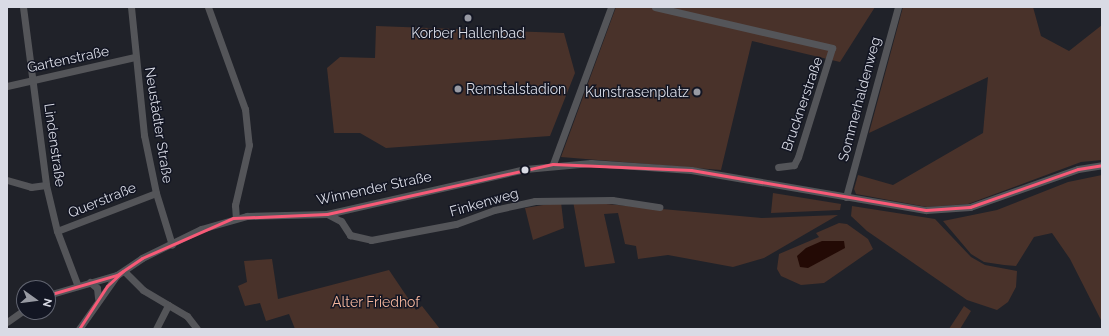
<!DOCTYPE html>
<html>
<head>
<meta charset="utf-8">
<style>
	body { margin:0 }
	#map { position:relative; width:1109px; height:336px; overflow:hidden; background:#202229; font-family:Raleway,sans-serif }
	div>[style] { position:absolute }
	.green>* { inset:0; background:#49322a }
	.water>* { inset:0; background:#230a05 }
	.minor>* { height:7px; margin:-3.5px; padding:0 3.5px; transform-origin:3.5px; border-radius:3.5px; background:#545559 }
	.bus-1>* { height:3px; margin:-1.5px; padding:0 1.5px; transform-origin:1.5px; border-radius:1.5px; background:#f75a77 }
	.dots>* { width:11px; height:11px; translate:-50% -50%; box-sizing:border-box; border:2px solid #131623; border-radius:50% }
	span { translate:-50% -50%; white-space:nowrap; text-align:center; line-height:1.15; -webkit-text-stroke:3px #131623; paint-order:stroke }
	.poi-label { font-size:14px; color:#d9dbe5 }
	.left { translate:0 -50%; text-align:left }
	.right { translate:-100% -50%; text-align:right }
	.street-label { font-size:14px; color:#d9dbe5 }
	.park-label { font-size:14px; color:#f3b59c }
	.frame { position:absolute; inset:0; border:8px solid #d9dbe5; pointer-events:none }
	.north { position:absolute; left:16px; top:280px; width:40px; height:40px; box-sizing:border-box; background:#131623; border:1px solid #626571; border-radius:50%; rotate:104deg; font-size:11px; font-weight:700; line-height:16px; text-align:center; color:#d9dbe5 }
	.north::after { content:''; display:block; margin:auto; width:14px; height:18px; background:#989aa3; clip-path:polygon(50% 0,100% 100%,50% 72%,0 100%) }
</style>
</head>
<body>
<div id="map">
	<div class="green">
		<div style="clip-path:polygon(616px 7px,875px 7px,840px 62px,752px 41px,721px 170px,561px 157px)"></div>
		<div style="clip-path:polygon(903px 7px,1033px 7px,1041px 36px,1069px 51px,1102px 25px,1102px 160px,1081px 162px,968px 204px,927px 207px,856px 194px,854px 189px,858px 175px,893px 185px,983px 133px,988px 77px,869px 133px)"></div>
		<div style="clip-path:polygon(376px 26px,564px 33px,575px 73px,550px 136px,386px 148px,360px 133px,334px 133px,327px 68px,340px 57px,375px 58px)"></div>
		<div style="clip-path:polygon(1102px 175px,1102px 322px,1070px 259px,1052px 233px,1034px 237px,1016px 266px,1004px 265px,984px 262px,971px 254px,943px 221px,997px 210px,1068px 182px)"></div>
		<div style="clip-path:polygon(773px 193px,841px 204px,840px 210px,771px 213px)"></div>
		<div style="clip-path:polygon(573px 201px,762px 218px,838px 215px,764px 258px,733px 267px,668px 255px,638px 259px,636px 246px,625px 244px,618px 213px,604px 214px,615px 263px,585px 267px)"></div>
		<div style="clip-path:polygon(561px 202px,564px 228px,533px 240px,525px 208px)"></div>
		<div style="clip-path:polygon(852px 206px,935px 219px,971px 257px,985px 265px,1017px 271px,1016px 287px,1008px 302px,997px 310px,967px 300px,867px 231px,851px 216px)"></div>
		<div style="clip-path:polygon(839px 223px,847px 224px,868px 239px,873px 249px,824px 283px,801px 285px,781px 276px,777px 269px,779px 254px,819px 237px,816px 233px)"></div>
		<div style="clip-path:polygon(272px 259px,278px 299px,389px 270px,416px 310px,422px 306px,440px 329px,295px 329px,289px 314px,266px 321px,260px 303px,245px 306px,238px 286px,247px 282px,244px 261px)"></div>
		<div style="clip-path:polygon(964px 306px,971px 311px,960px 329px,949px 329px)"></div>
	</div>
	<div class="water">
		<div style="clip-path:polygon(822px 241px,844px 241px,845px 248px,808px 268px,800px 267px,797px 256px,806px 248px)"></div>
	</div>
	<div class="minor">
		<div style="left:23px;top:7px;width:179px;rotate:82.6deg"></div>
		<div style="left:46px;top:185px;width:47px;rotate:76.6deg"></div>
		<div style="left:57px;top:231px;width:57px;rotate:69.3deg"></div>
		<div style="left:131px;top:7px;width:129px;rotate:84.2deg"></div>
		<div style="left:144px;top:135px;width:59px;rotate:78.3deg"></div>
		<div style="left:156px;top:193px;width:54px;rotate:72.9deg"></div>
		<div style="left:208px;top:7px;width:109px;rotate:70.1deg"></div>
		<div style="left:245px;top:109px;width:36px;rotate:84deg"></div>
		<div style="left:249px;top:145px;width:62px;rotate:103.1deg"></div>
		<div style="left:235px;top:205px;width:13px;rotate:86deg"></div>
		<div style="left:655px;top:7px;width:182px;rotate:13deg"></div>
		<div style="left:832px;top:48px;width:114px;rotate:107.3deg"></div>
		<div style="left:798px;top:157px;width:9px;rotate:117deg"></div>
		<div style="left:794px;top:165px;width:16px;rotate:173deg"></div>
		<div style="left:7px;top:86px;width:131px;rotate:-12.8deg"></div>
		<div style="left:553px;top:164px;width:167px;rotate:-69.7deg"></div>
		<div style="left:7px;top:180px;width:25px;rotate:16deg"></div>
		<div style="left:31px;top:187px;width:15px;rotate:-8deg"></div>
		<div style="left:846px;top:197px;width:197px;rotate:-74.7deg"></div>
		<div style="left:327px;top:214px;width:16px;rotate:27deg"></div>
		<div style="left:341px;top:221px;width:17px;rotate:57deg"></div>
		<div style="left:350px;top:235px;width:22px;rotate:13deg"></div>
		<div style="left:371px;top:240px;width:86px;rotate:-10.7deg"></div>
		<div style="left:456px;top:224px;width:40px;rotate:-20.2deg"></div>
		<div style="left:494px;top:210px;width:42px;rotate:-12.4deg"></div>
		<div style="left:535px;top:201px;width:77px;rotate:-0.7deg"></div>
		<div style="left:612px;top:200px;width:48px;rotate:8.5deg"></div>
		<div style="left:57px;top:231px;width:106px;rotate:-21deg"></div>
		<div style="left:124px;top:271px;width:27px;rotate:45deg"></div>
		<div style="left:143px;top:290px;width:51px;rotate:30.6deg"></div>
		<div style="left:187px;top:316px;width:16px;rotate:52deg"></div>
		<div style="left:90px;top:282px;width:9px;rotate:41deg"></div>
		<div style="left:97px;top:288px;width:10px;rotate:84deg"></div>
		<div style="left:48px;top:295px;width:72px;rotate:-16.2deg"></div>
		<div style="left:7px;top:322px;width:21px;rotate:-35deg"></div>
		<div style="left:79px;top:329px;width:66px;rotate:-54.9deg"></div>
		<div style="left:117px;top:275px;width:30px;rotate:-34deg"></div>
		<div style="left:142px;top:258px;width:66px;rotate:-26.2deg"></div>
		<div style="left:201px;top:229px;width:48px;rotate:-15.8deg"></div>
		<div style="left:247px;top:216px;width:80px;rotate:-1.4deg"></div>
		<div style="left:327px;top:214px;width:203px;rotate:-12.8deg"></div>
		<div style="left:525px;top:169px;width:66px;rotate:-5.2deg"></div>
		<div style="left:591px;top:163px;width:100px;rotate:4deg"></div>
		<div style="left:691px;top:170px;width:238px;rotate:9.7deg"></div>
		<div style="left:926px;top:210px;width:44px;rotate:-3.9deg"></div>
		<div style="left:970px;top:207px;width:114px;rotate:-19.4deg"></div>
		<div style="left:1078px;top:169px;width:24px;rotate:-9deg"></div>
		<div style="left:156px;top:329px;width:27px;rotate:-63deg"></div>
	</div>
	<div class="bus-1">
		<div style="left:48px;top:295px;width:72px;rotate:-16.2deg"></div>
		<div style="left:117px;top:275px;width:30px;rotate:-34deg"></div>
		<div style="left:142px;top:258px;width:99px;rotate:-23.7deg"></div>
		<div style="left:233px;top:218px;width:94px;rotate:-2.4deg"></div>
		<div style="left:327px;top:214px;width:231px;rotate:-12.5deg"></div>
		<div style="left:553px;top:164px;width:138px;rotate:2.5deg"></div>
		<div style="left:691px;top:170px;width:238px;rotate:9.7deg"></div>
		<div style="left:926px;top:210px;width:44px;rotate:-3.9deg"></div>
		<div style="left:970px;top:207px;width:114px;rotate:-19.4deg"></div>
		<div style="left:1078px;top:169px;width:24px;rotate:-9deg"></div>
		<div style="left:79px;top:329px;width:51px;rotate:-56.9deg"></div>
		<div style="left:107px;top:286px;width:22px;rotate:-43deg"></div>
	</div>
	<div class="dots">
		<div style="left:468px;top:18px;background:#989aa3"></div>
		<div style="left:458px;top:89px;background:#989aa3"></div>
		<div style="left:697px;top:92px;background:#989aa3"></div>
		<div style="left:525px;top:170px;background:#d9dbe5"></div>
	</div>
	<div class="poi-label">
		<span style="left:468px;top:33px">Korber Hallenbad</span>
		<span class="left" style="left:466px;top:89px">Remstalstadion</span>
		<span class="right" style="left:689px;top:92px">Kunstrasenplatz</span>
	</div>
	<div class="street-label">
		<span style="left:68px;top:59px;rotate:-12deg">Gartenstraße</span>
		<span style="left:859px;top:99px;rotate:-75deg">Sommerhaldenweg</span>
		<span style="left:802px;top:104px;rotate:-71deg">Brucknerstraße</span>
		<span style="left:159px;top:125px;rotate:81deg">Neustädter Straße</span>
		<span style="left:55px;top:145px;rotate:82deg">Lindenstraße</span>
		<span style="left:374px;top:188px;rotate:-12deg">Winnender Straße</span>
		<span style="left:102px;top:200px;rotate:-22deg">Querstraße</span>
		<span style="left:484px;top:202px;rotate:-16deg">Finkenweg</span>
	</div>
	<div class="park-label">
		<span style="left:376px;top:302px">Alter Friedhof</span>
	</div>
	<div class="frame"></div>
	<div class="north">N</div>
</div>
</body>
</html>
